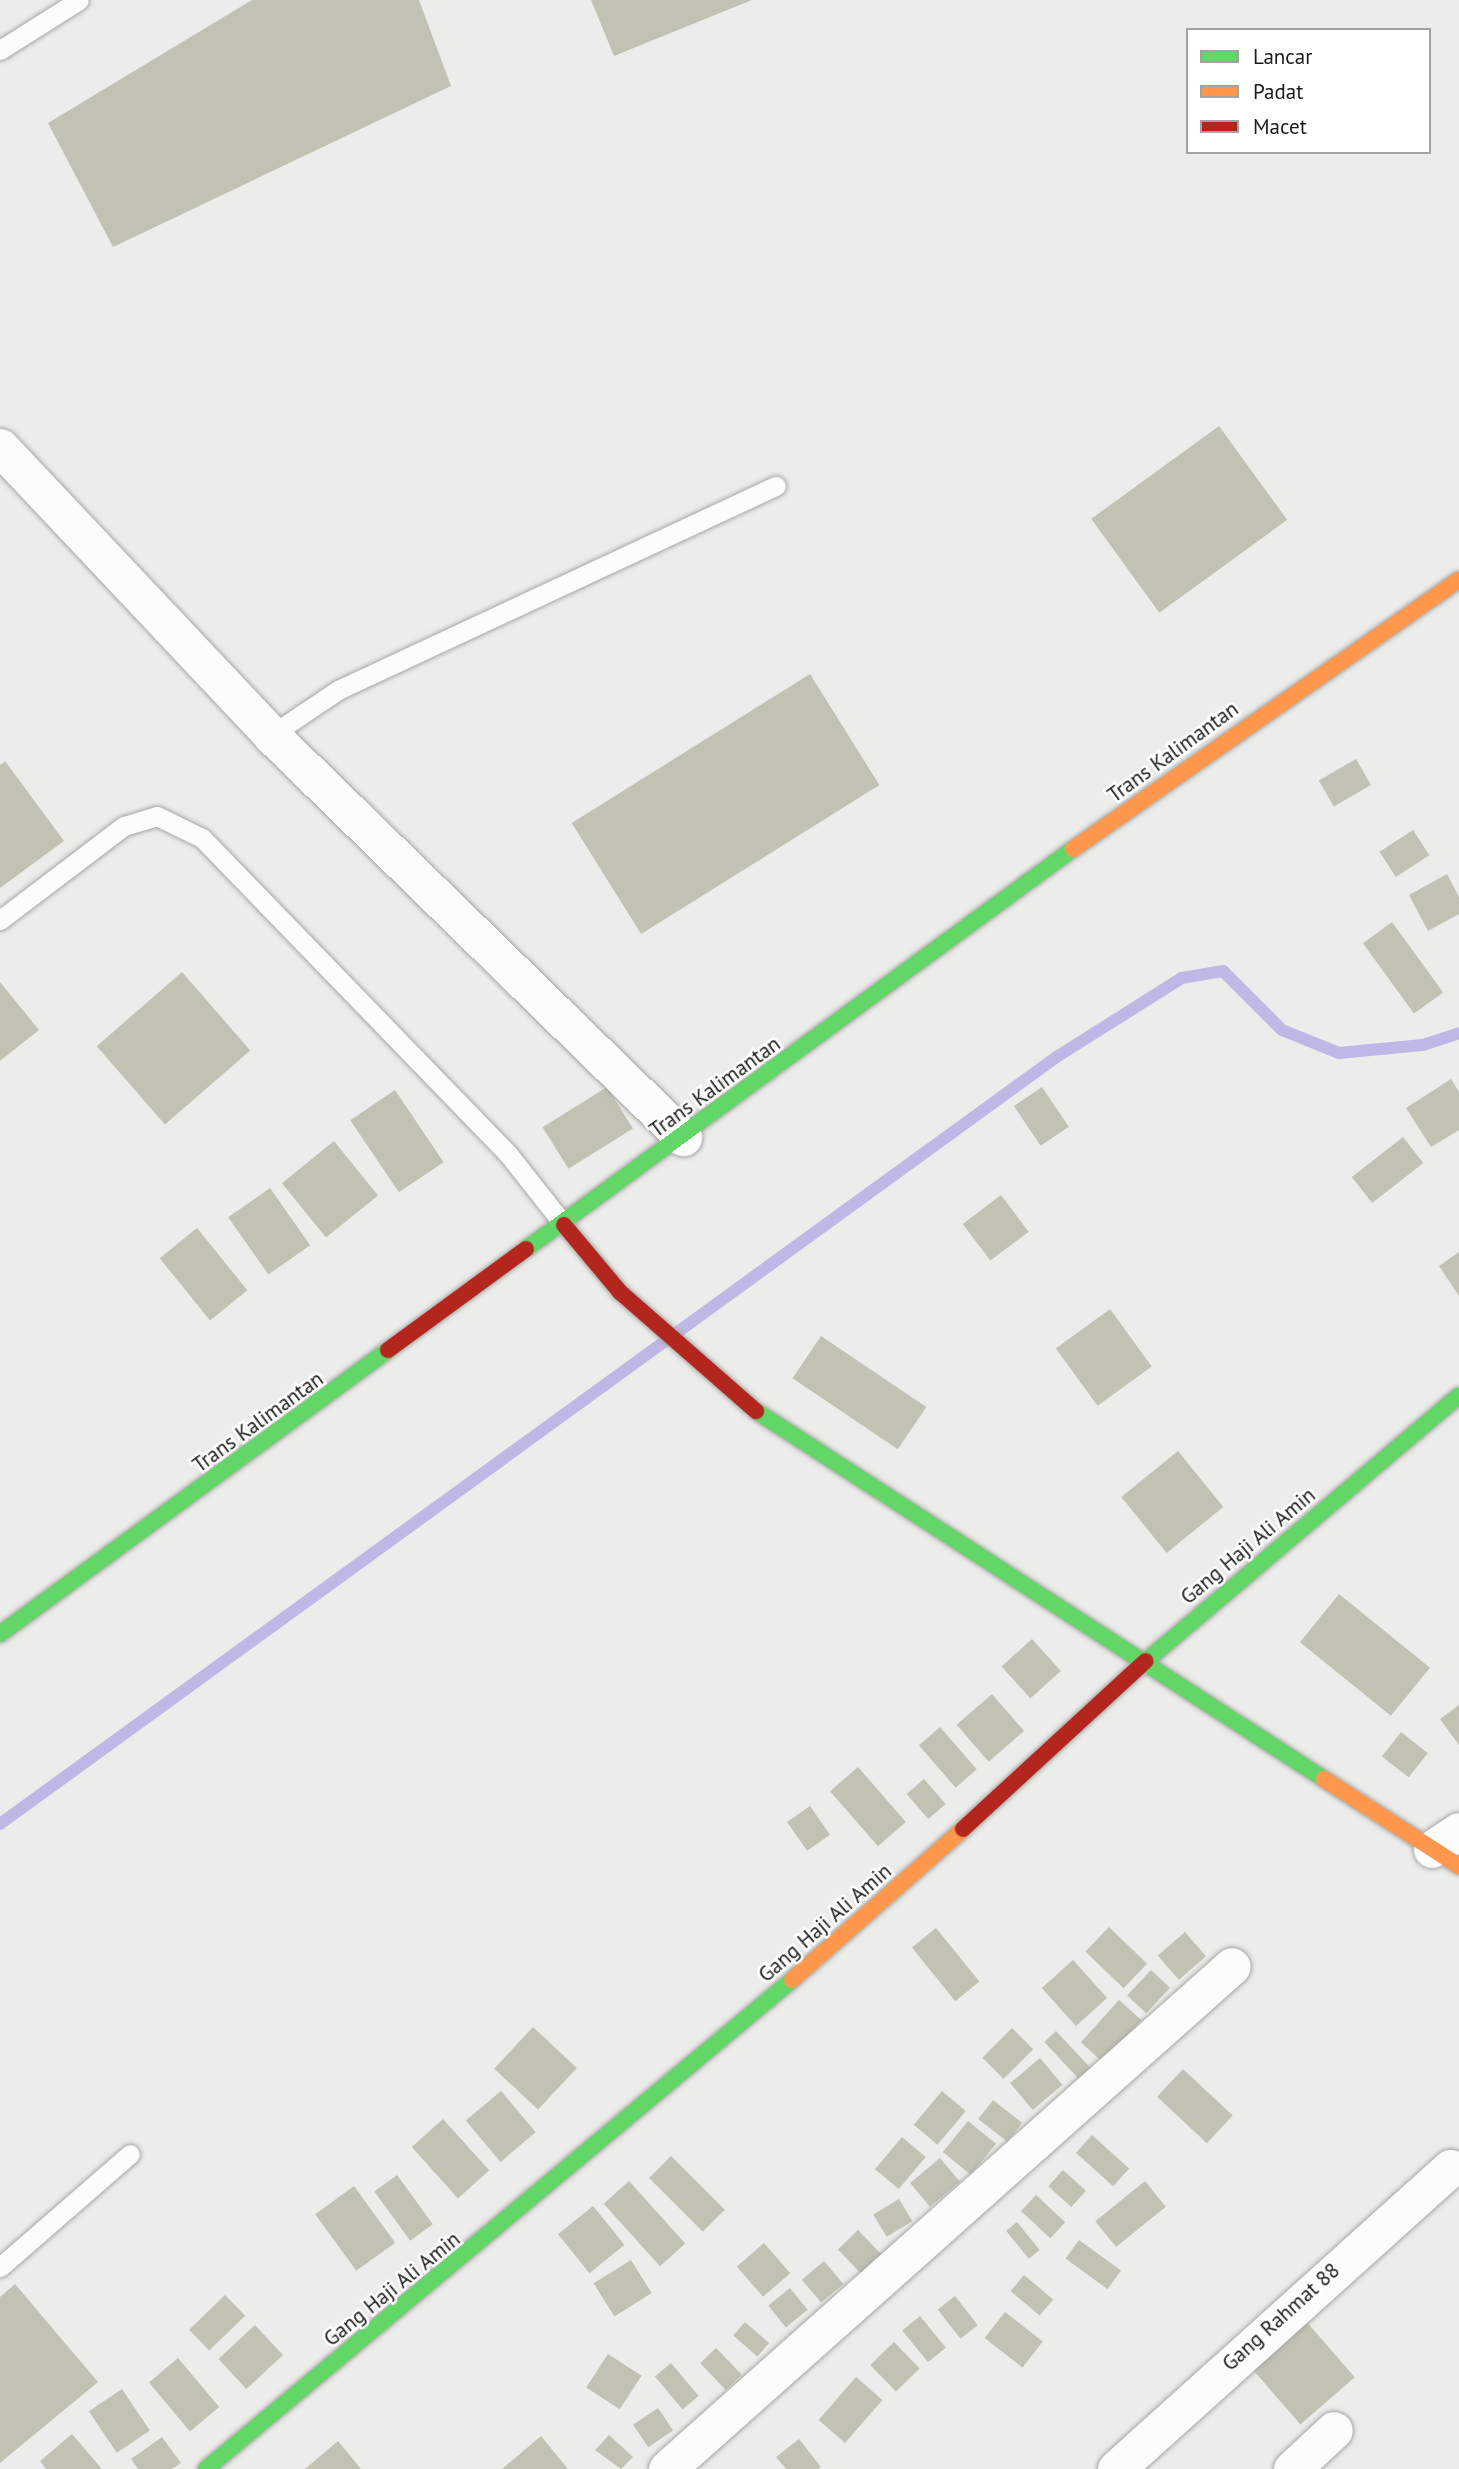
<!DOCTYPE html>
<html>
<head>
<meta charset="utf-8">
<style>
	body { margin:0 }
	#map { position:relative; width:1459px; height:2469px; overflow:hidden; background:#ececea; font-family:"PT Sans",sans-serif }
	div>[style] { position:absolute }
	.stream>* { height:12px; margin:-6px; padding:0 6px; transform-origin:6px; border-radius:6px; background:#bfb8e6 }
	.building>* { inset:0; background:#c2c2b4; transform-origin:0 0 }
	.roads { filter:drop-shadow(0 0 2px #a7a7a5) drop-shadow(0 0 2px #a7a7a5) }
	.lane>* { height:19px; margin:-9.5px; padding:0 9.5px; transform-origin:9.5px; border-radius:9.5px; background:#fcfcfc }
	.street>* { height:37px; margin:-18.5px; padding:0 18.5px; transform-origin:18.5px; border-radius:18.5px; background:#fcfcfc }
	.fast>* { height:16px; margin:-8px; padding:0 8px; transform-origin:8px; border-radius:8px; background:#63d668 }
	.slow>* { height:16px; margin:-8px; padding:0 8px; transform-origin:8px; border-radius:8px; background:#ff974d }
	.jam>* { height:16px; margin:-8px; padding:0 8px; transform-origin:8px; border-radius:8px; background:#b3261e }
	span { translate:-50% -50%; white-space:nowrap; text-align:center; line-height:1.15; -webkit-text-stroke:5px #fff; paint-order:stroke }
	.street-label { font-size:21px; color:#1a1a18 }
	.legend { position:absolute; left:1186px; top:28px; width:245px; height:126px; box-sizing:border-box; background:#fff; border:2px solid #a3a3a3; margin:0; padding:9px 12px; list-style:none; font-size:21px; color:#1a1a18 }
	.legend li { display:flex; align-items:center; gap:14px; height:35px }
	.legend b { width:35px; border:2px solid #a3a3a3 }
</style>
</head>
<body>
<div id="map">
	<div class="stream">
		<div style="left:0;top:1824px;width:1307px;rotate:-35.98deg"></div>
		<div style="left:1058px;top:1056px;width:146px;rotate:-32.2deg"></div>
		<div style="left:1182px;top:978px;width:42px;rotate:-9.7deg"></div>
		<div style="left:1223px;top:971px;width:83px;rotate:45deg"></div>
		<div style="left:1282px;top:1030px;width:61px;rotate:22deg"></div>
		<div style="left:1339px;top:1053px;width:84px;rotate:-5.4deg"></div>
		<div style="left:1423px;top:1045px;width:38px;rotate:-18deg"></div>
	</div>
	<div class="building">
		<div style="clip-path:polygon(252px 0,419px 0,451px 86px,113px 247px,48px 123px)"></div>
		<div style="clip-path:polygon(591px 0,752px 0,614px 56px)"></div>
		<div style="left:1219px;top:426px;width:116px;height:158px;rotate:54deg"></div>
		<div style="left:810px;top:674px;width:131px;height:281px;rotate:58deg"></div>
		<div style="left:1356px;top:759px;width:30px;height:43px;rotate:60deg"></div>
		<div style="clip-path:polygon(5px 761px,64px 841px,0 888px,0 765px)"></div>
		<div style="left:1413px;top:830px;width:30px;height:40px;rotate:57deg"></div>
		<div style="clip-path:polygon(1447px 874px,1459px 897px,1459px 914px,1428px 931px,1409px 895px)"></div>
		<div style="left:1392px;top:922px;width:87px;height:36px;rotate:54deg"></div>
		<div style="left:182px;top:972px;width:104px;height:113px;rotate:49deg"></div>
		<div style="clip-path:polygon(0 982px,39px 1030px,0 1061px)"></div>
		<div style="clip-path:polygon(1451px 1079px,1459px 1092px,1459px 1130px,1431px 1147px,1406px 1108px)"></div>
		<div style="left:607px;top:1087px;width:49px;height:76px;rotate:58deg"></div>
		<div style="left:1042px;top:1087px;width:48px;height:34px;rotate:56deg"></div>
		<div style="left:395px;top:1090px;width:87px;height:54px;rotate:56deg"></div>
		<div style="left:1403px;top:1137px;width:33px;height:65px;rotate:52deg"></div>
		<div style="left:334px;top:1141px;width:70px;height:67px;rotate:51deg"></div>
		<div style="left:270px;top:1188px;width:70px;height:51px;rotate:55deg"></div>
		<div style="left:1001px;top:1195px;width:46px;height:48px;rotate:53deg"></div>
		<div style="left:197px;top:1228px;width:80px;height:48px;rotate:51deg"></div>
		<div style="clip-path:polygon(1459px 1252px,1459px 1296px,1439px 1266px)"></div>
		<div style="left:1110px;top:1309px;width:71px;height:67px;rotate:54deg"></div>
		<div style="left:821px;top:1336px;width:127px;height:51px;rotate:34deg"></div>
		<div style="left:1178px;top:1451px;width:72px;height:73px;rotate:51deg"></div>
		<div style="left:1339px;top:1594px;width:117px;height:62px;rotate:39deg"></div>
		<div style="left:1032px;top:1639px;width:43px;height:41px;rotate:48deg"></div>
		<div style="left:992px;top:1694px;width:49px;height:47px;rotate:49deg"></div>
		<div style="clip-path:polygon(1459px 1705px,1459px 1745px,1440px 1719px)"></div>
		<div style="left:940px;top:1727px;width:56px;height:28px;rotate:49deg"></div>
		<div style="left:1401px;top:1732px;width:34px;height:31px;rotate:38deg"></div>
		<div style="left:858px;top:1767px;width:73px;height:37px;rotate:49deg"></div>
		<div style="left:924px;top:1779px;width:33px;height:23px;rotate:49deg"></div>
		<div style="left:810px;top:1806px;width:35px;height:28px;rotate:55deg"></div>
		<div style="left:1109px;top:1927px;width:53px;height:34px;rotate:44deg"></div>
		<div style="left:936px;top:1928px;width:69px;height:31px;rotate:51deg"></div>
		<div style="left:1185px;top:1932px;width:32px;height:36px;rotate:49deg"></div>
		<div style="left:1073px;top:1960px;width:51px;height:42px;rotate:48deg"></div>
		<div style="left:1151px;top:1970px;width:26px;height:35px;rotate:43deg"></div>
		<div style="left:1119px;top:2000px;width:30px;height:57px;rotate:42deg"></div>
		<div style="left:533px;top:2027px;width:60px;height:57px;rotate:43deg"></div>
		<div style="left:1012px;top:2028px;width:30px;height:42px;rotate:45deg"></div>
		<div style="left:1056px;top:2031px;width:51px;height:16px;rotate:47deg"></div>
		<div style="left:1040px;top:2058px;width:35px;height:39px;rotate:50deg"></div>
		<div style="left:1183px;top:2069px;width:68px;height:38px;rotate:43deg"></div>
		<div style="left:501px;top:2091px;width:54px;height:46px;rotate:50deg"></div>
		<div style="left:942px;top:2091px;width:31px;height:44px;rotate:40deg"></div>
		<div style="left:993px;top:2100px;width:37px;height:24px;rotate:38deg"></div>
		<div style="left:443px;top:2119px;width:69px;height:42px;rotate:48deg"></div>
		<div style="left:968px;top:2121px;width:36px;height:40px;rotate:39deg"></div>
		<div style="left:1092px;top:2135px;width:50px;height:24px;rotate:42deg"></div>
		<div style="left:902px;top:2137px;width:31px;height:42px;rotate:40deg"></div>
		<div style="left:671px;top:2156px;width:76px;height:31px;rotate:45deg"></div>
		<div style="left:940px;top:2158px;width:31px;height:39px;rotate:50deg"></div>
		<div style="left:1063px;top:2170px;width:31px;height:22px;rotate:42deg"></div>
		<div style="left:397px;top:2175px;width:61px;height:28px;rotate:54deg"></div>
		<div style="left:629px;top:2181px;width:84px;height:34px;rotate:48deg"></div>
		<div style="left:1145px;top:2181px;width:33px;height:64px;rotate:51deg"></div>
		<div style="left:354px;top:2186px;width:70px;height:48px;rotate:54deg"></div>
		<div style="left:1036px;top:2195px;width:40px;height:22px;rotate:43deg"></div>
		<div style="left:899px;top:2199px;width:26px;height:30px;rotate:59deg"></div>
		<div style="left:593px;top:2206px;width:50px;height:45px;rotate:51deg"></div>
		<div style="left:1017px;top:2222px;width:36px;height:14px;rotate:51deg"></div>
		<div style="left:858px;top:2230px;width:33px;height:28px;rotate:46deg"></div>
		<div style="left:1079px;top:2240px;width:52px;height:23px;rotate:36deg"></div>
		<div style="left:764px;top:2243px;width:40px;height:36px;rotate:49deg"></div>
		<div style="left:631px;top:2260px;width:39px;height:44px;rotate:58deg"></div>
		<div style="left:824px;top:2261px;width:30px;height:29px;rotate:50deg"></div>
		<div style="left:1024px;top:2275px;width:38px;height:21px;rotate:40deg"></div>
		<div style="clip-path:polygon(15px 2284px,98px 2382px,0 2463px,0 2297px)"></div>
		<div style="left:790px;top:2288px;width:28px;height:28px;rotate:51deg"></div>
		<div style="left:225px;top:2295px;width:29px;height:50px;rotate:46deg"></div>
		<div style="left:955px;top:2296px;width:37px;height:22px;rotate:52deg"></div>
		<div style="left:1005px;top:2312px;width:48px;height:33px;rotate:38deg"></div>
		<div style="left:1299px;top:2313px;width:85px;height:72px;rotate:49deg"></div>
		<div style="left:920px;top:2316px;width:41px;height:23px;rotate:51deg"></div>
		<div style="left:745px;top:2322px;width:32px;height:18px;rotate:41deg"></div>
		<div style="left:255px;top:2325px;width:41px;height:50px;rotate:47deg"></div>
		<div style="left:894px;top:2342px;width:37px;height:33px;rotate:46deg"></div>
		<div style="left:716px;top:2348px;width:37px;height:22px;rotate:46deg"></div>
		<div style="left:608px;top:2354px;width:40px;height:40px;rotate:33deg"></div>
		<div style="left:178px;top:2358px;width:64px;height:38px;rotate:50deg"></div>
		<div style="left:671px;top:2363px;width:43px;height:21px;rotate:50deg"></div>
		<div style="left:856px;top:2377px;width:35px;height:57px;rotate:41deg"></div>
		<div style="left:122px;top:2389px;width:50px;height:40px;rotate:56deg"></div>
		<div style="left:658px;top:2408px;width:27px;height:30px;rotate:56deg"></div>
		<div style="clip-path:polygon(72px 2434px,102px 2469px,46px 2469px,40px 2461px)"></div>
		<div style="clip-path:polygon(609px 2435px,633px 2457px,621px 2469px,595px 2450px)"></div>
		<div style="clip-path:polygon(541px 2436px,568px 2469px,502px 2469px)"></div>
		<div style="clip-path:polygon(162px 2437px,181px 2463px,172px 2469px,138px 2469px,131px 2459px)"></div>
		<div style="clip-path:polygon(799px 2439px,821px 2467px,818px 2469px,786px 2469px,776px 2457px)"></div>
		<div style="clip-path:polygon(338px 2441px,361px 2469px,305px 2469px)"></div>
	</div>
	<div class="roads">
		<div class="lane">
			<div style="left:0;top:50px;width:93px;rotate:-32.3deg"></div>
			<div style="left:271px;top:735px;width:81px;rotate:-33.9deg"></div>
			<div style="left:338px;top:690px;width:483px;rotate:-25deg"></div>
			<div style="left:0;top:920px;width:156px;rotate:-37.2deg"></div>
			<div style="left:124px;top:826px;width:34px;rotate:-17deg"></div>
			<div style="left:157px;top:816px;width:50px;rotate:26.1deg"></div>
			<div style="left:202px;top:838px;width:441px;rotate:45.9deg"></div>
			<div style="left:509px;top:1155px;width:89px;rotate:51.8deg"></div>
			<div style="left:0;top:2267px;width:172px;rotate:-41deg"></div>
		</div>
		<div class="street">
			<div style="left:0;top:447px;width:395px;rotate:46.7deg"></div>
			<div style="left:271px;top:735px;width:576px;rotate:44.3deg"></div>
			<div style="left:1432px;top:1849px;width:32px;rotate:-34deg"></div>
			<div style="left:667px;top:2469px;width:756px;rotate:-41.68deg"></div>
			<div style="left:1116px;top:2469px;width:450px;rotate:-42deg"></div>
			<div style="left:1292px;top:2469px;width:57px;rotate:-42.9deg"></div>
		</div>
		<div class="fast">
			<div style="left:526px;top:1249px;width:678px;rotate:-36.18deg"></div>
			<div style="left:756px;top:1411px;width:677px;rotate:32.94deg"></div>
			<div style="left:0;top:1634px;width:481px;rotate:-36.2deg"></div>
			<div style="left:1146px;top:1661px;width:410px;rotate:-40.3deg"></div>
			<div style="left:206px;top:2469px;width:763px;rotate:-39.84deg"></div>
		</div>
		<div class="slow">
			<div style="left:1073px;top:849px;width:470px;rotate:-34.9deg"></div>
			<div style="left:1324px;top:1779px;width:161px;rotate:32.8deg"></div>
			<div style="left:792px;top:1980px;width:228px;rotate:-41.4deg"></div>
		</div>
		<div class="jam">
			<div style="left:564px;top:1225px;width:87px;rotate:50.1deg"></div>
			<div style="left:620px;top:1292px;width:181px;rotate:41.2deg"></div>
			<div style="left:388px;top:1350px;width:171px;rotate:-36.2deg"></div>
			<div style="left:963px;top:1829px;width:248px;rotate:-42.6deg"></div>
		</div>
	</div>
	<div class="street-label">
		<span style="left:1173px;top:752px;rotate:-36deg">Trans Kalimantan</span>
		<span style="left:715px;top:1087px;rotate:-36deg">Trans Kalimantan</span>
		<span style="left:258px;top:1422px;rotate:-36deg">Trans Kalimantan</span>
		<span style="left:1248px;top:1546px;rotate:-40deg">Gang Haji Ali Amin</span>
		<span style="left:825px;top:1923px;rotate:-41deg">Gang Haji Ali Amin</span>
		<span style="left:392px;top:2289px;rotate:-39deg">Gang Haji Ali Amin</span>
		<span style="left:1281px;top:2317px;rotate:-42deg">Gang Rahmat 88</span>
	</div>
	<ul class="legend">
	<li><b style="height:9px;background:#63d668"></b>Lancar</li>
	<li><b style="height:9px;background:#ff974d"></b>Padat</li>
	<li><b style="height:9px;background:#b3261e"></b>Macet</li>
	</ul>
</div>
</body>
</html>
